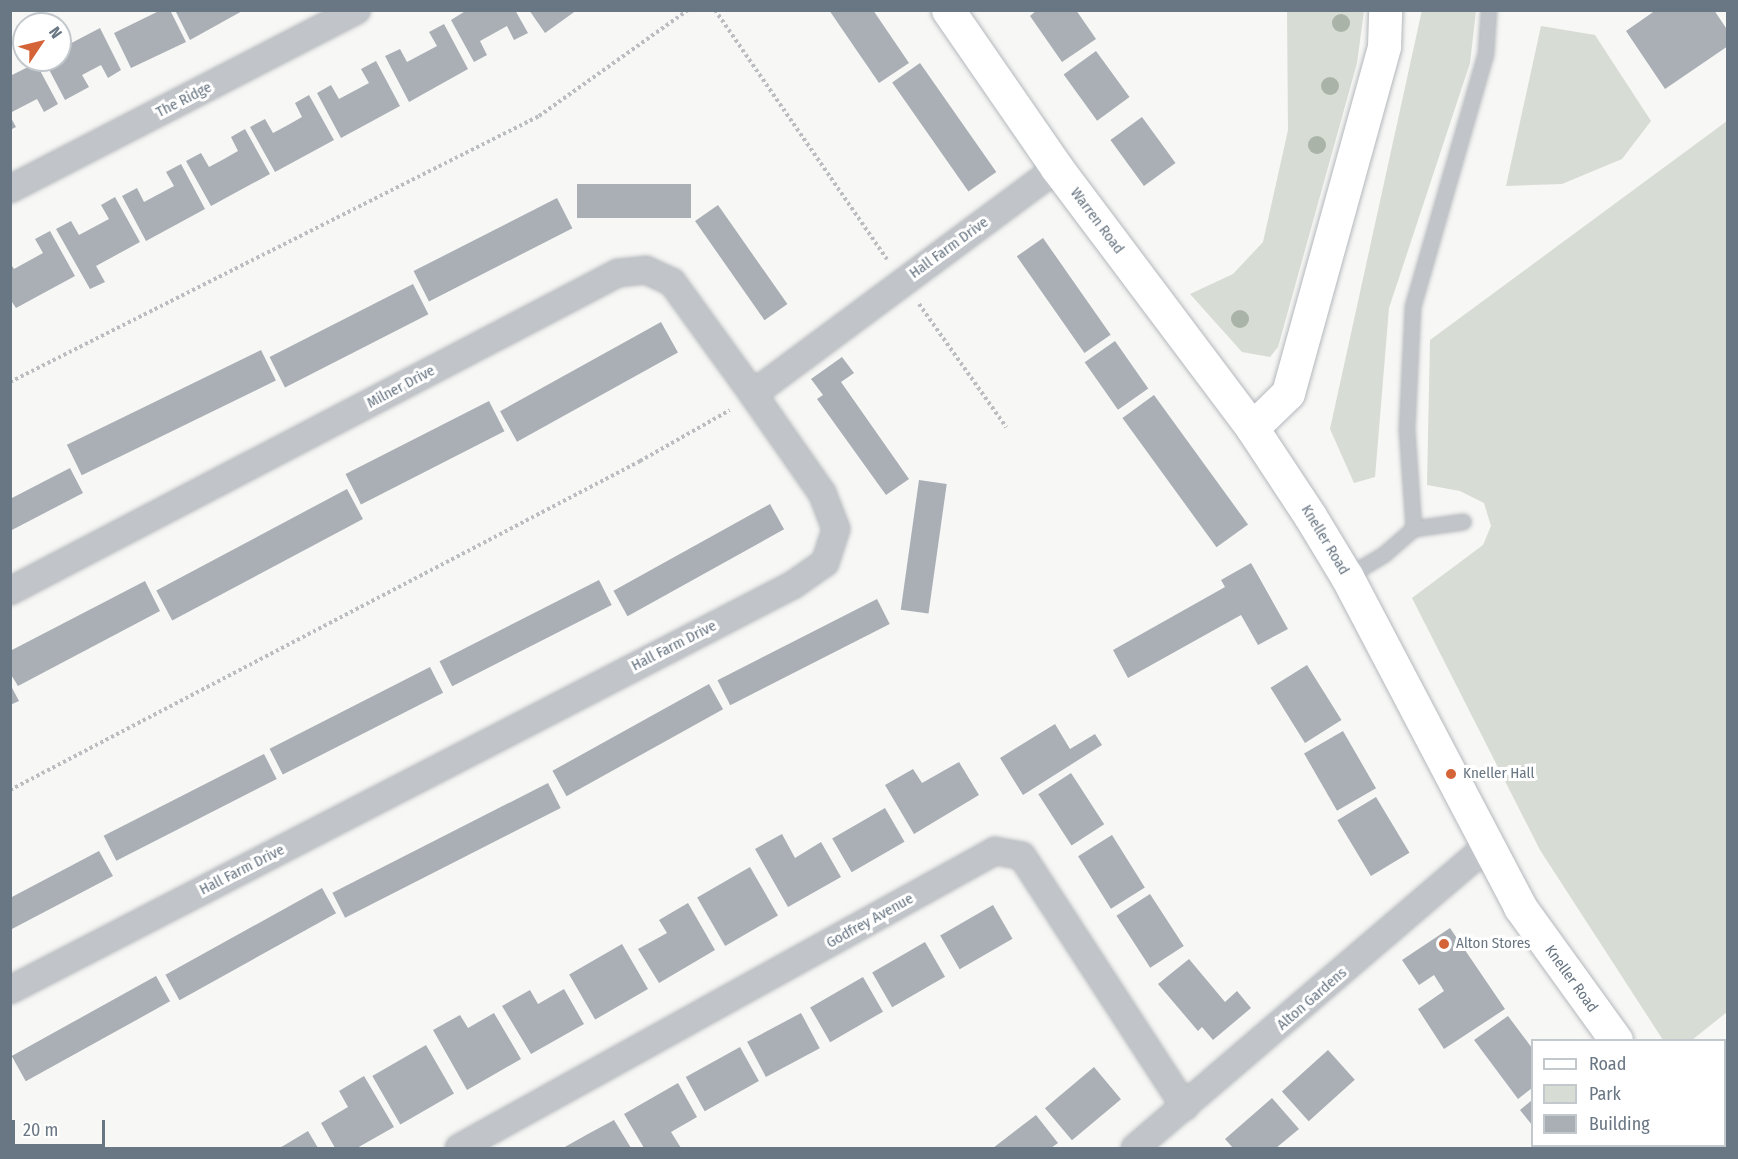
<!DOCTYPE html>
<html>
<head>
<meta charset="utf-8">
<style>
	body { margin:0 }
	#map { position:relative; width:1738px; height:1159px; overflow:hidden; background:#f7f7f5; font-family:"Fira Sans Condensed",sans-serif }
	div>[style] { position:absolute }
	.green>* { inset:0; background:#d7dcd4 }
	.building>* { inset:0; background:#a9afb5; transform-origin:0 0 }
	.path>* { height:4px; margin-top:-2px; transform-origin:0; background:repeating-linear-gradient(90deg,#bbbdc0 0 3px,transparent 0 6px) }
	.roads { filter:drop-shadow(0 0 2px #b4b8bc) drop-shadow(0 0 2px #b4b8bc) }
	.lane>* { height:14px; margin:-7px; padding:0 7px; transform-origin:7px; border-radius:7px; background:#c1c4c8 }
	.street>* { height:26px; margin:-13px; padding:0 13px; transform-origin:13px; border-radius:13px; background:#c1c4c8 }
	.secondary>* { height:33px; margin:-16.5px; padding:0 16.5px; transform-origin:16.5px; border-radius:16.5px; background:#fff }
	.trees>* { width:18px; height:18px; margin:-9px; border-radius:50%; background:#a9b3a7 }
	.dots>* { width:16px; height:16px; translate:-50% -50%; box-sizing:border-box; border:3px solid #fff; border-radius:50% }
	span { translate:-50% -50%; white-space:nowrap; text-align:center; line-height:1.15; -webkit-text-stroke:6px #fff; paint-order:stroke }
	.street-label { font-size:15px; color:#697683 }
	.poi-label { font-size:15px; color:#697683 }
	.left { translate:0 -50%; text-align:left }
	.frame { position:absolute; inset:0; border:12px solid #697683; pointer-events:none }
	.legend { position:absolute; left:1531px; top:1039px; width:195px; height:108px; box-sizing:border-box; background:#fff; border:2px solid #c3c8cd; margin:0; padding:8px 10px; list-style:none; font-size:18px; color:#697683 }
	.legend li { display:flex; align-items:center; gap:12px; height:30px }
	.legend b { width:30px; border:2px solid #c3c8cd }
	.north { position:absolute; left:12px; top:12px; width:60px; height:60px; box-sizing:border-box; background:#fff; border:2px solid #c3c8cd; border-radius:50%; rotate:55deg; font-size:16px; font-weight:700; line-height:24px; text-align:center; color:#697683 }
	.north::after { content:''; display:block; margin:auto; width:21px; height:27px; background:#d46437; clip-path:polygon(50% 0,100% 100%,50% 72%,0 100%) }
	.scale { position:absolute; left:12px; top:1120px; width:93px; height:27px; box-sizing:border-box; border:3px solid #697683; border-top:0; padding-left:8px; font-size:18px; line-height:21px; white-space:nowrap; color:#697683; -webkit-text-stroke:4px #fff; paint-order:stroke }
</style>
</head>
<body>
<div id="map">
	<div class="green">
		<div style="clip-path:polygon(1422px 10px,1476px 11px,1470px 63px,1389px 308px,1375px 477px,1354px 483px,1330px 429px)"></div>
		<div style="clip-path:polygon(1287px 11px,1364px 11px,1357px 63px,1278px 347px,1270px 357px,1242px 352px,1190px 294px,1233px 274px,1263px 242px,1288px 130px)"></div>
		<div style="clip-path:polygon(1541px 26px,1595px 35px,1651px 121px,1622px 159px,1562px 184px,1506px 186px)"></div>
		<div style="clip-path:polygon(1727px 121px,1727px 1012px,1692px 1040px,1663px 1040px,1540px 850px,1412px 598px,1483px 545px,1491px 526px,1484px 503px,1460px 491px,1427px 485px,1430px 340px)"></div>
	</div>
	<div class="building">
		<div style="clip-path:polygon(161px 10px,170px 10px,186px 42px,131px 68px,114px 33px)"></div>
		<div style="clip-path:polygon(175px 10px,244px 10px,190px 40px)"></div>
		<div style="clip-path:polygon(467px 10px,515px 10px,528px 33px,514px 40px,507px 26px,480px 41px,487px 55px,474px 62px,451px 20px)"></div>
		<div style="clip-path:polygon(529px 10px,577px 10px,545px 33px)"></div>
		<div style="clip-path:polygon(829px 10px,873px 10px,909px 63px,879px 83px)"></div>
		<div style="clip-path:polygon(1037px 10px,1076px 10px,1096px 39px,1062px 62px,1030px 16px)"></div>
		<div style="clip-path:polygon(1656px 10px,1714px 10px,1728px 31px,1728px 46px,1665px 89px,1626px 31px)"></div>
		<div style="clip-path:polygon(444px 24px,468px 69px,409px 102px,385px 56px,400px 49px,407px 62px,437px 46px,429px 32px)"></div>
		<div style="clip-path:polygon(100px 28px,121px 70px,108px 78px,101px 65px,82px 75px,89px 87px,65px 100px,44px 60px,60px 60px,60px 49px)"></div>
		<div style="left:1096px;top:51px;width:57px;height:40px;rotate:54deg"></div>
		<div style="clip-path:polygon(376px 61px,400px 106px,341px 138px,317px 93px,331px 85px,339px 99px,369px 83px,361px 69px)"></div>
		<div style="clip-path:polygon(36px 63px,58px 104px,44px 112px,37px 99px,10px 113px,10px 76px)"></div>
		<div style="left:920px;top:63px;width:133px;height:34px;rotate:55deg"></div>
		<div style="clip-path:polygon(309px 95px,334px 140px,275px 172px,250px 127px,265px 119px,273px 133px,288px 125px,302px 117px,295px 103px)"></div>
		<div style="clip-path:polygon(10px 116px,16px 127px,10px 130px)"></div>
		<div style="left:1142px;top:117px;width:57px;height:39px;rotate:54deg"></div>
		<div style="clip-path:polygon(245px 129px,270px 174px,211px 206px,186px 161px,201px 153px,209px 167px,224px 159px,238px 151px,231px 137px)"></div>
		<div style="clip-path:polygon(181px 164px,205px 209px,146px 241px,122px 196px,137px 188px,144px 202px,174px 186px,166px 172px)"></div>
		<div style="left:691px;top:184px;width:34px;height:114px;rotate:90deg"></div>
		<div style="clip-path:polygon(115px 197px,140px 242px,96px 266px,105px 282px,90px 289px,56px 229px,71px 221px,79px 235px,109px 219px,101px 205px)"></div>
		<div style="left:557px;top:198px;width:34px;height:161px;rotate:63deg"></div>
		<div style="left:718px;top:205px;width:121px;height:28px;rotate:55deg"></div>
		<div style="clip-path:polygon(50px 231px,75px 276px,16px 308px,10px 299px,10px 263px,14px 269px,43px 253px,35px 239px)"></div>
		<div style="left:1043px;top:238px;width:118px;height:32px;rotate:55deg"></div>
		<div style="left:413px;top:284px;width:34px;height:161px;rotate:63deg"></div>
		<div style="left:661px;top:322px;width:35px;height:184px;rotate:61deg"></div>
		<div style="left:1115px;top:341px;width:58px;height:37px;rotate:55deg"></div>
		<div style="left:261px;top:350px;width:34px;height:216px;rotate:64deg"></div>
		<div style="clip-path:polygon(842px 357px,854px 373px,841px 382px,909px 479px,886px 495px,817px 399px,823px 395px,811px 379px)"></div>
		<div style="left:1154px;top:395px;width:160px;height:39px;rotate:54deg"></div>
		<div style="left:489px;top:401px;width:34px;height:161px;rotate:63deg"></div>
		<div style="clip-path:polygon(70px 468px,83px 493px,10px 531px,10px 499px)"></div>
		<div style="left:919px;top:480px;width:28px;height:131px;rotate:8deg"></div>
		<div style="left:347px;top:489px;width:34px;height:216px;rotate:62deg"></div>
		<div style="left:770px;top:504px;width:29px;height:179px;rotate:61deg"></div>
		<div style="clip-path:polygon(1251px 563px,1288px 629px,1258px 645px,1241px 615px,1128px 678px,1113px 650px,1225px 587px,1221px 580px)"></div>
		<div style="left:599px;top:580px;width:28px;height:179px;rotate:63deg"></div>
		<div style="clip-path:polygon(145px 581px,160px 611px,18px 686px,10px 673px,10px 651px)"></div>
		<div style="left:877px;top:599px;width:28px;height:179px;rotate:63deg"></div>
		<div style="left:1307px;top:665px;width:65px;height:43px;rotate:58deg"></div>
		<div style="left:430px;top:667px;width:29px;height:180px;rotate:63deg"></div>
		<div style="clip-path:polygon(10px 684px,19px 701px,10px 705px)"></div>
		<div style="left:709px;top:684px;width:29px;height:179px;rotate:61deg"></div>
		<div style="clip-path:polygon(1055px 724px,1070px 749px,1095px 734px,1102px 745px,1023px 795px,1000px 758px)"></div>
		<div style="left:1343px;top:731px;width:66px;height:45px;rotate:60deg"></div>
		<div style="left:264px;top:754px;width:28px;height:180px;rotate:63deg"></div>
		<div style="clip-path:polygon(959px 762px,979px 795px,914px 834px,885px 785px,913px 769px,922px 783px)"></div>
		<div style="left:1071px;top:773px;width:61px;height:39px;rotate:57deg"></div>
		<div style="left:548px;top:783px;width:28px;height:242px;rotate:63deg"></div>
		<div style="left:1376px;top:797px;width:65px;height:45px;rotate:59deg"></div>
		<div style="left:885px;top:808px;width:39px;height:61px;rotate:60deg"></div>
		<div style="clip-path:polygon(782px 834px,795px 858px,821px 842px,841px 877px,788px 907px,755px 849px)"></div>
		<div style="left:1112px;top:835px;width:62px;height:40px;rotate:58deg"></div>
		<div style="clip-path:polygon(99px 851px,113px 876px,10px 930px,10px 898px)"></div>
		<div style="left:750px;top:867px;width:56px;height:61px;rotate:60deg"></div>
		<div style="left:322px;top:888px;width:29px;height:179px;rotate:61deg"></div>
		<div style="left:1150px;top:894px;width:62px;height:40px;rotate:57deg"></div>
		<div style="clip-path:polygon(688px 903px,715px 950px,659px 983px,638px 949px,667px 933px,659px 920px)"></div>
		<div style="left:993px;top:905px;width:39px;height:61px;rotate:60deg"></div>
		<div style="clip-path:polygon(1450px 928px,1505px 1009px,1444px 1049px,1418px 1009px,1444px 991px,1434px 975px,1419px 985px,1402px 960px)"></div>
		<div style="left:925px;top:942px;width:40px;height:61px;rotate:60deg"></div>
		<div style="left:622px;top:944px;width:52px;height:61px;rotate:60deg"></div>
		<div style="clip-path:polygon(1189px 959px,1225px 1002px,1237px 991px,1251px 1008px,1213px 1040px,1202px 1027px,1198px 1031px,1158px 984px)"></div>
		<div style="left:156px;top:976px;width:29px;height:165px;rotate:61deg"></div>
		<div style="left:863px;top:977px;width:40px;height:61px;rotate:60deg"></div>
		<div style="clip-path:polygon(564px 989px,584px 1024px,531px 1054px,502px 1006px,530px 990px,538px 1004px)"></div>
		<div style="clip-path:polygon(494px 1013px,521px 1059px,467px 1090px,433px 1030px,460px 1015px,468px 1028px)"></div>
		<div style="left:801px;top:1013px;width:40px;height:61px;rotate:62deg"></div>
		<div style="clip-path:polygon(1508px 1016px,1532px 1048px,1532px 1088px,1518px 1099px,1474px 1040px)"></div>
		<div style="left:426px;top:1045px;width:56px;height:62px;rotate:60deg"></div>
		<div style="left:740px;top:1047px;width:39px;height:62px;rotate:61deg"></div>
		<div style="left:1328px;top:1050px;width:40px;height:62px;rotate:48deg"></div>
		<div style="left:1094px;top:1067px;width:42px;height:64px;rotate:50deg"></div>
		<div style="clip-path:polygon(364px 1076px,394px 1127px,357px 1148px,335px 1148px,321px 1123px,348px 1107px,339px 1091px)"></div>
		<div style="clip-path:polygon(678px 1083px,697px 1117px,671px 1132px,681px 1148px,644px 1148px,624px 1114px)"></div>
		<div style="clip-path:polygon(1272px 1098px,1299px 1129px,1276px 1148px,1233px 1148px,1225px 1139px)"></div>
		<div style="clip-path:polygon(1532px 1100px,1532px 1125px,1520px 1110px)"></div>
		<div style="clip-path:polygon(1036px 1115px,1058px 1143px,1051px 1148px,993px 1148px)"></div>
		<div style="clip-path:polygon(614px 1120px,631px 1148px,563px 1148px,588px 1134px)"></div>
		<div style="clip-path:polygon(308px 1131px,318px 1148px,279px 1148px,283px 1146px)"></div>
		<div style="left:1556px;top:1146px;width:54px;height:4px"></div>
	</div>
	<div class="path">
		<div style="left:715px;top:10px;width:303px;rotate:55.4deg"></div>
		<div style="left:919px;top:304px;width:151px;rotate:54.7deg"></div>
		<div style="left:10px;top:382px;width:592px;rotate:-26.69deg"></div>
		<div style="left:539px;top:116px;width:183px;rotate:-35.4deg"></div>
		<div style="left:10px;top:790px;width:711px;rotate:-27.57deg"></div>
		<div style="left:640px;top:461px;width:103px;rotate:-29.5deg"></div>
	</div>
	<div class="roads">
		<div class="lane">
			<div style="left:1414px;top:529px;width:50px;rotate:-8deg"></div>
			<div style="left:1347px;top:577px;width:43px;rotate:-30.7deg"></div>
			<div style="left:1384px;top:555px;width:40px;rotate:-41deg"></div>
			<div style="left:1414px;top:529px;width:99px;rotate:-94deg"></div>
			<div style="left:1407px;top:430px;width:123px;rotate:-87.2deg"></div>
			<div style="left:1413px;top:307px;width:263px;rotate:-73.9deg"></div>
			<div style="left:1486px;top:54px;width:44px;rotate:-86.1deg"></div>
		</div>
		<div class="street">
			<div style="left:10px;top:189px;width:390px;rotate:-27.3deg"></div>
			<div style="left:10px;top:591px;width:686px;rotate:-27.61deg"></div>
			<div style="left:618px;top:273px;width:28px;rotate:-6deg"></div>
			<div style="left:646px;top:270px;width:29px;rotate:25deg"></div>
			<div style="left:672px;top:282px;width:138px;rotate:54.1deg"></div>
			<div style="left:10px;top:990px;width:882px;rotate:-27.35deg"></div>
			<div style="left:793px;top:585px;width:39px;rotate:-35deg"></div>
			<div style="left:825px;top:563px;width:36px;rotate:-72deg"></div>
			<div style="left:836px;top:529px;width:39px;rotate:-111deg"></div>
			<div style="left:822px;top:493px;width:121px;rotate:-124.9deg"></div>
			<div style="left:753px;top:394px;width:379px;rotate:-36.6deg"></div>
			<div style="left:1724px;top:1067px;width:5px;rotate:-37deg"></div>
			<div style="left:459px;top:1148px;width:613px;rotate:-28.99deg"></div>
			<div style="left:995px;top:851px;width:27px;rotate:10deg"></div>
			<div style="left:1022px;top:856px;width:299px;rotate:57deg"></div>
			<div style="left:1135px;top:1148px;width:464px;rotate:-40.6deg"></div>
		</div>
		<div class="secondary">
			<div style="left:948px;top:10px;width:192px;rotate:55.4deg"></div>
			<div style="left:1057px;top:168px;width:325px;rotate:53.1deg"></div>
			<div style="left:1252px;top:428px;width:105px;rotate:56.6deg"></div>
			<div style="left:1310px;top:516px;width:71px;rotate:58.8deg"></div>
			<div style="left:1347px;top:577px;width:373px;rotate:62.3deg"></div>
			<div style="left:1520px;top:907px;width:164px;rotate:54.2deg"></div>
			<div style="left:1252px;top:428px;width:50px;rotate:-44.2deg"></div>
			<div style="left:1288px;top:393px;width:360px;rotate:-74.5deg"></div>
			<div style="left:1384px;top:46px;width:36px;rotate:-88deg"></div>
			<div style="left:1692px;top:1146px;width:3px;rotate:45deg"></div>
		</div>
	</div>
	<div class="trees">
		<div style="left:1341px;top:23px"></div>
		<div style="left:1330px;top:86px"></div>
		<div style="left:1317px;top:145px"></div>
		<div style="left:1240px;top:319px"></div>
	</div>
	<div class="dots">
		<div style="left:1451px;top:774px;background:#d46437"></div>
		<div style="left:1444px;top:944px;background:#d46437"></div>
	</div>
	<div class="street-label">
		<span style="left:184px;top:100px;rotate:-27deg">The Ridge</span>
		<span style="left:1097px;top:221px;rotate:53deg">Warren Road</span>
		<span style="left:949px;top:248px;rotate:-36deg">Hall Farm Drive</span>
		<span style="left:401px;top:387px;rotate:-28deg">Milner Drive</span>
		<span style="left:1325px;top:540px;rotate:59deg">Kneller Road</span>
		<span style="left:674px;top:646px;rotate:-27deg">Hall Farm Drive</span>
		<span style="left:242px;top:870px;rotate:-27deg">Hall Farm Drive</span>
		<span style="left:870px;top:921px;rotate:-29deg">Godfrey Avenue</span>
		<span style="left:1571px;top:979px;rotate:54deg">Kneller Road</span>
		<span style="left:1312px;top:999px;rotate:-41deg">Alton Gardens</span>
	</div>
	<div class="poi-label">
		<span class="left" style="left:1463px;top:774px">Kneller Hall</span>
		<span class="left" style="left:1456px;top:944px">Alton Stores</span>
	</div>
	<div class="frame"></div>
	<ul class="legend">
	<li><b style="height:8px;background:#fff"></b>Road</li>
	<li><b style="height:16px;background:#d7dcd4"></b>Park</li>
	<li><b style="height:16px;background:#a9afb5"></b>Building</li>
	</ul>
	<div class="north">N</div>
	<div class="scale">20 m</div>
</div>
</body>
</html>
